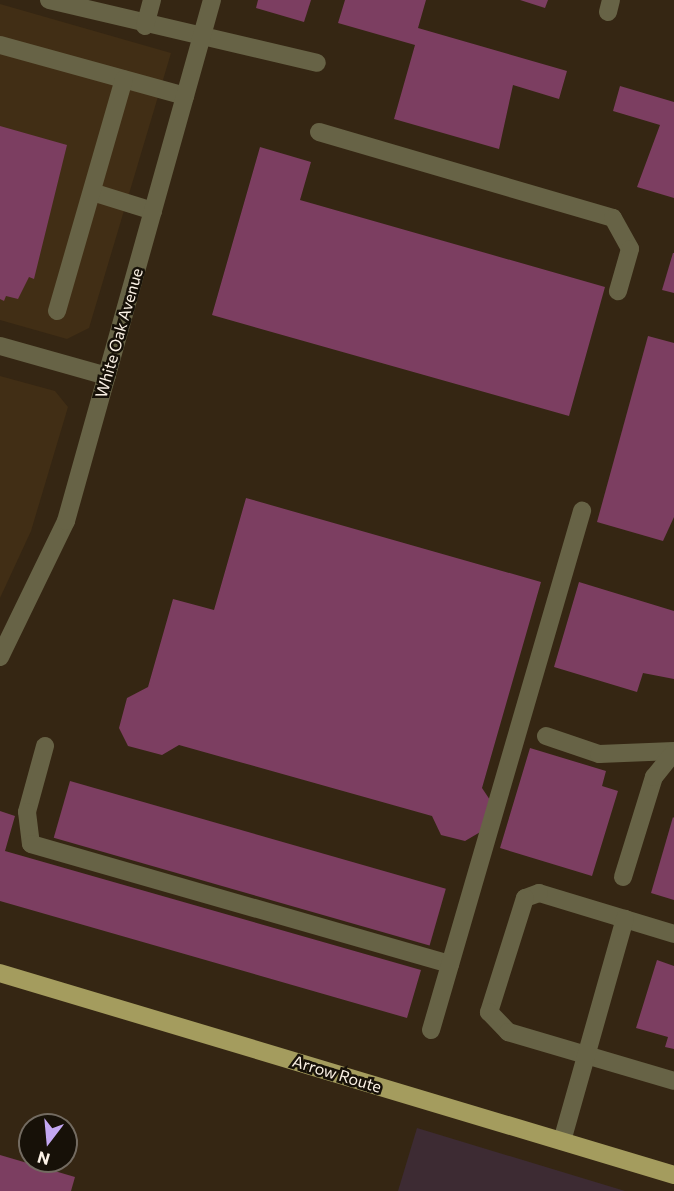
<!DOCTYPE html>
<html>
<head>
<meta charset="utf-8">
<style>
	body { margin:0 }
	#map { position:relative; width:674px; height:1191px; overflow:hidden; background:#352613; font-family:Commissioner,sans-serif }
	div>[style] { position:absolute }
	.built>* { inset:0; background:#412e15 }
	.medical>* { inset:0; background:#3d2b33 }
	.building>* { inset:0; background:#7c3e61; transform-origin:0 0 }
	.minor>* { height:18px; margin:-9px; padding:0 9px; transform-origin:9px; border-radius:9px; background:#676346 }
	.major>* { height:18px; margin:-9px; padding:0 9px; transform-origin:9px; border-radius:9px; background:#a49c5e }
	span { translate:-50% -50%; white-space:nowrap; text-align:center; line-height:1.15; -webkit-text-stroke:5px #171108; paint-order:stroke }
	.street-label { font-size:16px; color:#fcf2e6 }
	.north { position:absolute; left:18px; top:1113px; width:60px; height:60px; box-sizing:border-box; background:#171108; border:2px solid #736b61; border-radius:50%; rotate:196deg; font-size:16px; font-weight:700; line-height:24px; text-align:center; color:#fcf2e6 }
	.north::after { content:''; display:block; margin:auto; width:21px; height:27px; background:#c3a7f2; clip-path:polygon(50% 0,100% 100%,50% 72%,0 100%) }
</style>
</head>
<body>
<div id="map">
	<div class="built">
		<div style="clip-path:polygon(0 4px,171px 53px,89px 328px,67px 339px,0 320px)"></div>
		<div style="clip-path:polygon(0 376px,55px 391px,68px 407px,31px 531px,0 598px)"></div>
	</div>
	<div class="medical">
		<div style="clip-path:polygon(417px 1128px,625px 1191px,398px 1191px)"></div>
	</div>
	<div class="building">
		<div style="clip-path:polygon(258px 0,311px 0,304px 22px,256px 8px)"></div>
		<div style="clip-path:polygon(345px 0,426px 0,418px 28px,567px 71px,559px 99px,513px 85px,499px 149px,394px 119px,415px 45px,338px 23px)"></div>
		<div style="clip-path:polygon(520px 0,548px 0,545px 8px)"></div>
		<div style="clip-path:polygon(620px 86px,674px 102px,674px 198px,637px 187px,660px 125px,613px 111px)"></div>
		<div style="clip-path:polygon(0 126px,67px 145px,34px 279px,29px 277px,18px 299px,6px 296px,4px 301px,0 299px)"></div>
		<div style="clip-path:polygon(260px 147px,311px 162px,300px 200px,605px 287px,569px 416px,212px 315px)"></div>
		<div style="clip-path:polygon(673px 253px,674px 253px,674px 293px,662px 290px)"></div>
		<div style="clip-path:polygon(648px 336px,674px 343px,674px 517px,663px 541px,597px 522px)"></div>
		<div style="clip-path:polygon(246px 498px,541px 582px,482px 788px,490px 800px,482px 831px,465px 841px,441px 835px,432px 816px,179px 745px,162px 755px,128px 746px,119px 728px,127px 698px,148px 687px,173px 599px,214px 610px)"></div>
		<div style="clip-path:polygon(579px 582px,674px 611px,674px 679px,643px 673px,637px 692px,554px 667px)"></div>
		<div style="clip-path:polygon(530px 748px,606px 771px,602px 786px,618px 791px,592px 876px,500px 848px)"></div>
		<div style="left:70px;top:781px;width:391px;height:59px;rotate:16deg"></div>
		<div style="clip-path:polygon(0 811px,15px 816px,5px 851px,421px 970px,407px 1018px,0 901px)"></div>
		<div style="clip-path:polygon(673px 817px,674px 818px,674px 900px,651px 893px)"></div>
		<div style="clip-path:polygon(657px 960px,674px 966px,674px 1049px,665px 1047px,668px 1037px,636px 1028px)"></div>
		<div style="clip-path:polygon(0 1155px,75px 1177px,71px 1191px,0 1191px)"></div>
	</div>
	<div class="minor">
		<div style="left:49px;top:0;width:275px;rotate:13.2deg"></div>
		<div style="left:608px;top:12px;width:12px;rotate:-76deg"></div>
		<div style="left:145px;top:26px;width:27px;rotate:-75deg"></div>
		<div style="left:0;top:45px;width:192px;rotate:15.4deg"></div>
		<div style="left:319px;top:132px;width:306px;rotate:16.3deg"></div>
		<div style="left:613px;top:218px;width:35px;rotate:61deg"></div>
		<div style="left:630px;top:249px;width:44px;rotate:105.9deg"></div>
		<div style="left:92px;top:192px;width:64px;rotate:17.3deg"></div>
		<div style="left:57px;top:311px;width:241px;rotate:-73.9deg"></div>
		<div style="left:0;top:346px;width:111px;rotate:15.7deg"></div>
		<div style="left:0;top:657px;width:151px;rotate:-64.1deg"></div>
		<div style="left:66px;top:521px;width:541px;rotate:-74.35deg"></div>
		<div style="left:546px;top:736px;width:56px;rotate:18.8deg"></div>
		<div style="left:599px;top:754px;width:75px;rotate:-2.3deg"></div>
		<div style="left:45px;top:746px;width:68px;rotate:105.3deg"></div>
		<div style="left:27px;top:812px;width:32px;rotate:83deg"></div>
		<div style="left:31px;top:844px;width:436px;rotate:16deg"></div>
		<div style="left:623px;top:877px;width:105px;rotate:-72.8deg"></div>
		<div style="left:654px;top:777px;width:32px;rotate:-51deg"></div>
		<div style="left:674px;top:934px;width:141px;rotate:-163.1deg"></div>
		<div style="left:539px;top:893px;width:15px;rotate:160deg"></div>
		<div style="left:525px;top:898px;width:120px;rotate:107.5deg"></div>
		<div style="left:489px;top:1012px;width:28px;rotate:46deg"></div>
		<div style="left:508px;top:1032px;width:173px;rotate:16.4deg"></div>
		<div style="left:431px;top:1030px;width:541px;rotate:-73.78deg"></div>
		<div style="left:562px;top:1141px;width:231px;rotate:-74.2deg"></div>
	</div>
	<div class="major">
		<div style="left:0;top:973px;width:704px;rotate:16.68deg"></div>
	</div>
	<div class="street-label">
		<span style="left:119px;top:333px;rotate:-74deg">White Oak Avenue</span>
		<span style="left:337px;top:1074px;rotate:17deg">Arrow Route</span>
	</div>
	<div class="north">N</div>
</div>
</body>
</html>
